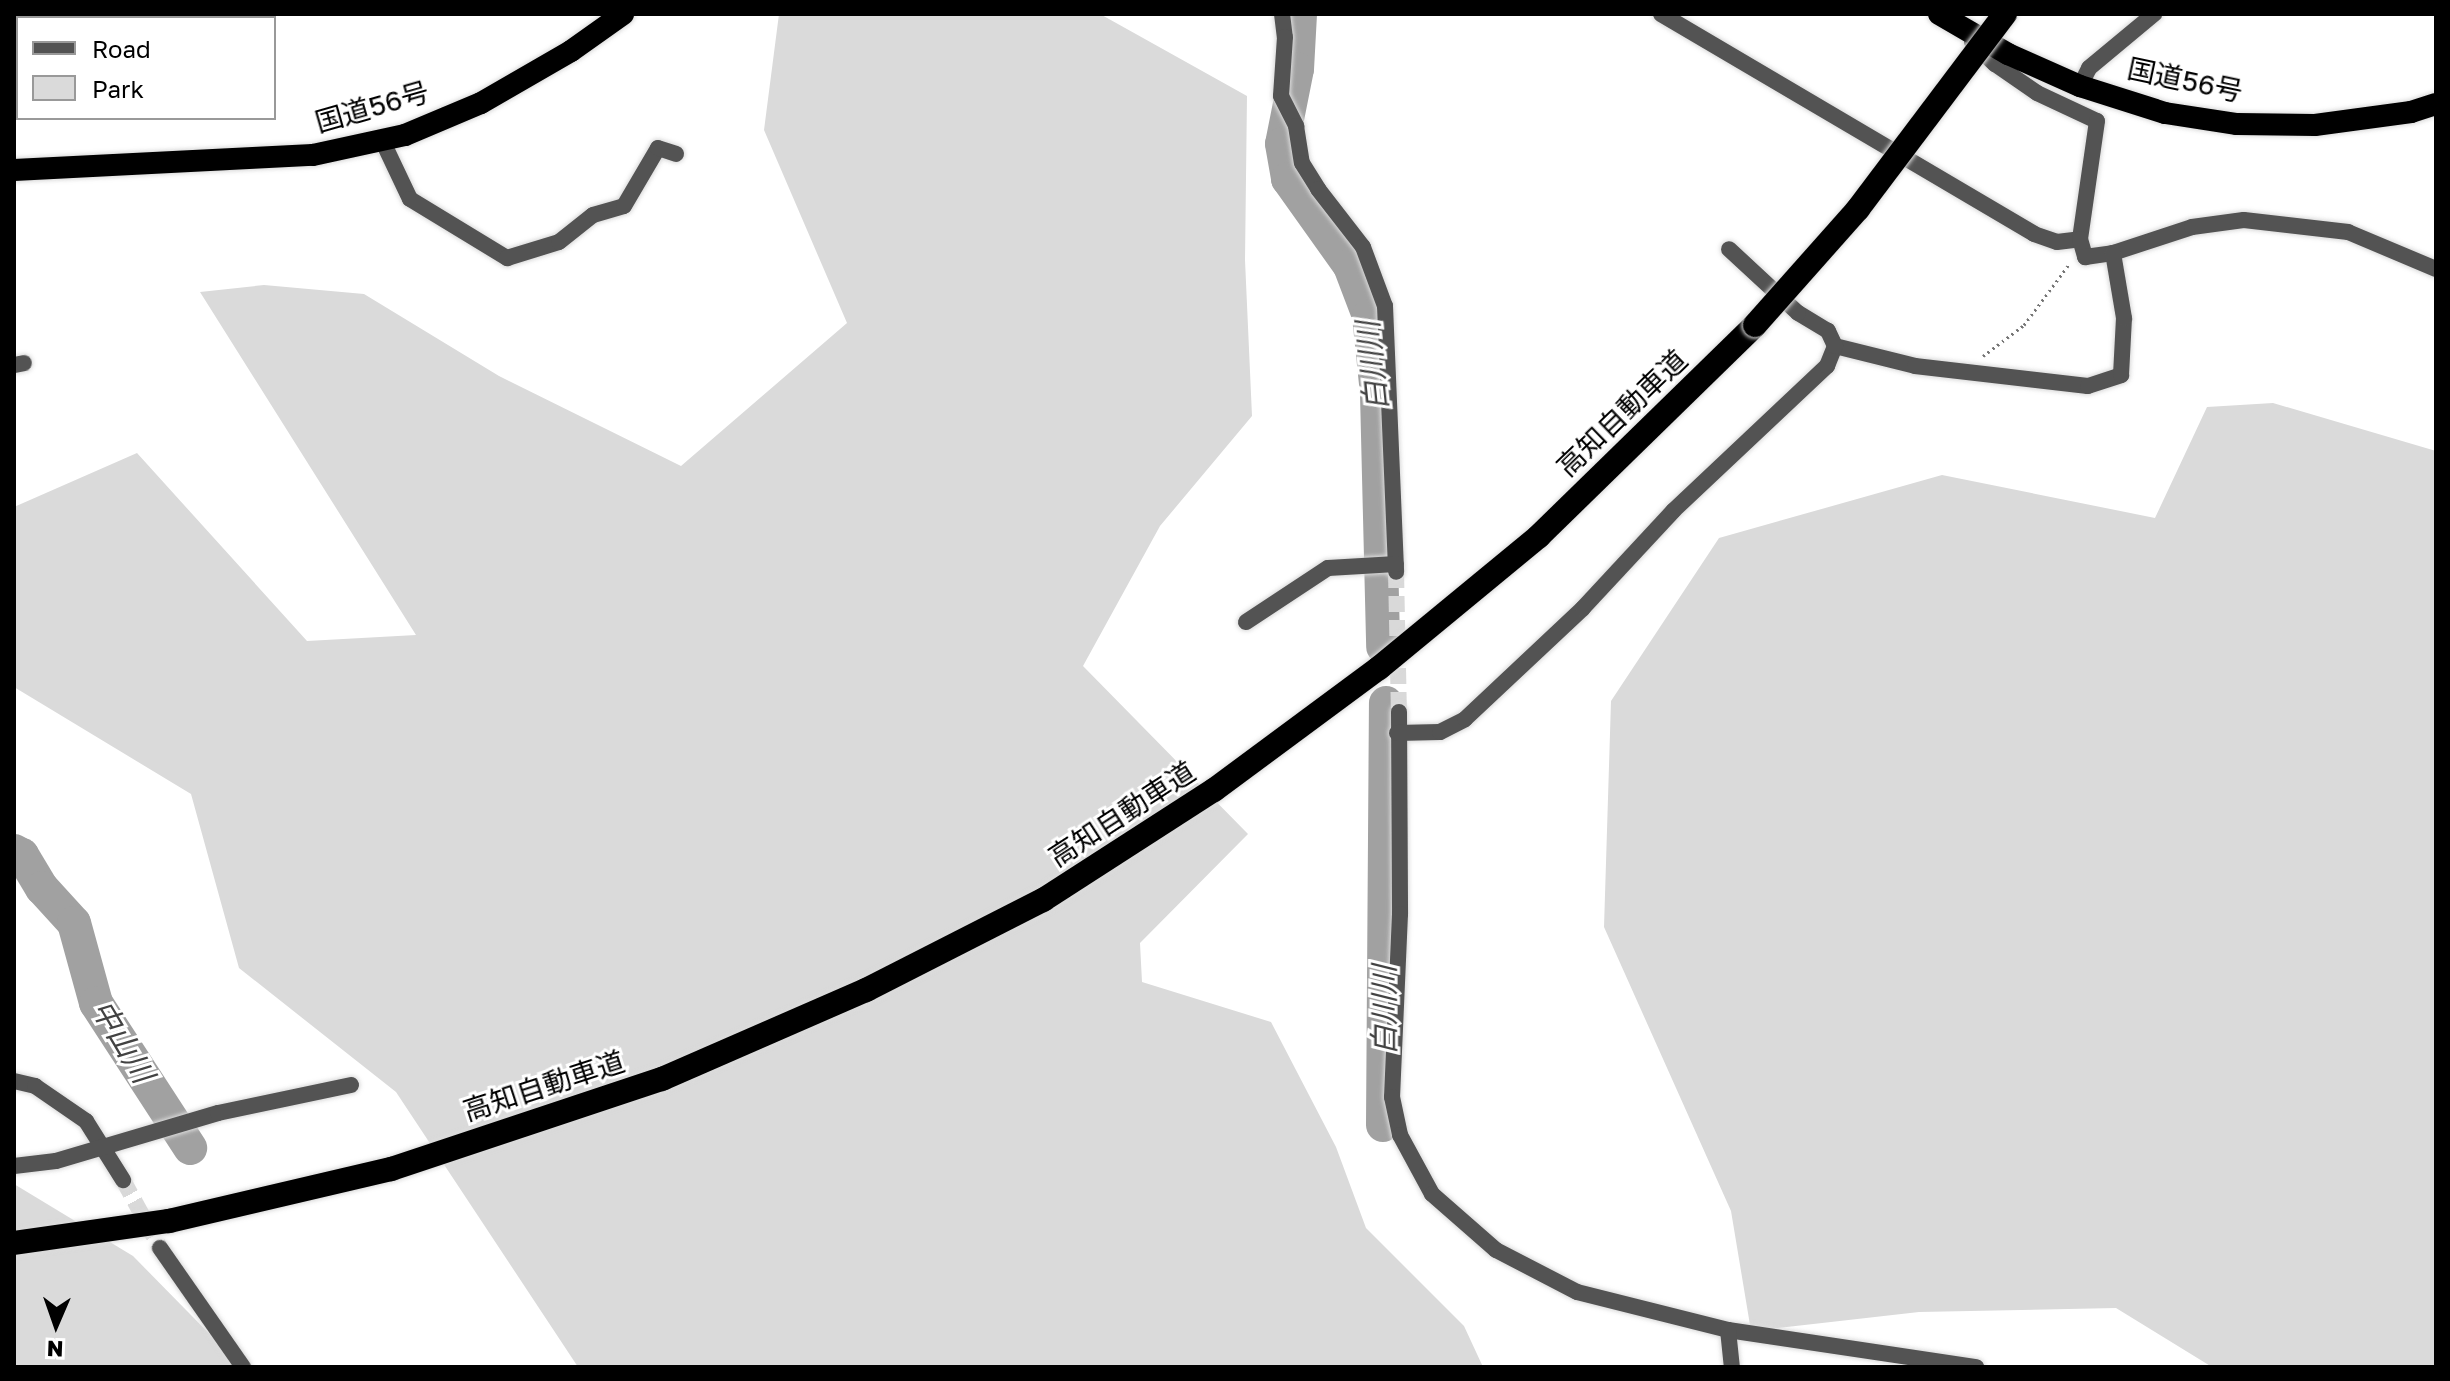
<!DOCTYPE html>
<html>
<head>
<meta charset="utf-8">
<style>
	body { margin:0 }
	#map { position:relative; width:2450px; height:1381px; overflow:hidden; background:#fff; font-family:"Golos Text","Noto Sans JP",sans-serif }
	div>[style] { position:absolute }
	.green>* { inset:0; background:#dadada }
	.river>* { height:34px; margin:-17px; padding:0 17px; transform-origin:17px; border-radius:17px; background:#a1a1a1 }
	.minor-tunnel>* { height:16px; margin-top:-8px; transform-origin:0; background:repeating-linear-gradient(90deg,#d9d9d9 0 16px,transparent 0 24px) }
	.path>* { height:3px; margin-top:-1.5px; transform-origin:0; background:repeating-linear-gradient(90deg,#757575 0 2px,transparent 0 6px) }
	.roads { filter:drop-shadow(0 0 2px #dbdbdb) drop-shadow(0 0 2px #dbdbdb) }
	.minor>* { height:16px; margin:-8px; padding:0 8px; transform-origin:8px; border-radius:8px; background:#535353 }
	.trunk>* { height:22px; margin:-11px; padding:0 11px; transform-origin:11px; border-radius:11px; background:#000 }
	.motorway>* { height:24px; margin:-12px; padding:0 12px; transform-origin:12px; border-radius:12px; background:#000 }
	.bridges { filter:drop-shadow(0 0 2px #dbdbdb) drop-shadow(0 0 2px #dbdbdb) }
	.motorway-bridge>* { height:24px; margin:-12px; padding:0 12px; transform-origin:12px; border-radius:12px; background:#000 }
	span { translate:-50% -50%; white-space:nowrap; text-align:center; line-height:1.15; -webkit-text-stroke:6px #fff; paint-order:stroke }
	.street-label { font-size:28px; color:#000 }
	.water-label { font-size:30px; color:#424242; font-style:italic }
	.frame { position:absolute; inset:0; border:16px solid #000; pointer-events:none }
	.legend { position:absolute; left:16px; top:16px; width:260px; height:104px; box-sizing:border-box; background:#fff; border:2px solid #999; margin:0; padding:10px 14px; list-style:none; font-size:24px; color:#000 }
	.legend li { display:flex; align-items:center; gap:16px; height:40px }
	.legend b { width:40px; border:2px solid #999 }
	.north { position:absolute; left:16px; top:1285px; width:80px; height:80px; -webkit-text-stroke:6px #fff; paint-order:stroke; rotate:182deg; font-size:22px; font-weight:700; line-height:32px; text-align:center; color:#000 }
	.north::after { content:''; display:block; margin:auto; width:28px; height:36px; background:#000; clip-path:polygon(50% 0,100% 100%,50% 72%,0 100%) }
</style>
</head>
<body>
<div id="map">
	<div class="green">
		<div style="clip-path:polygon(779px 14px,1100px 14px,1247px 96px,1245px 260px,1252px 416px,1160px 526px,1083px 666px,1248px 834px,1140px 943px,1142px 982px,1271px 1022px,1336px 1147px,1366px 1228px,1464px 1326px,1483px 1367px,578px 1367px,396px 1092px,239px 968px,191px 794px,14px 687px,14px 507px,137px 453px,307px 641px,416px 635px,200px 292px,264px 285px,364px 294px,499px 376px,681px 466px,847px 323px,764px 130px)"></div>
		<div style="clip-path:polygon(2273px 403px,2436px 451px,2436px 1367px,2212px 1367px,2116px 1308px,1919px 1312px,1751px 1331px,1731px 1211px,1604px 927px,1611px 701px,1719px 538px,1942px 475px,2155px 518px,2207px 407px)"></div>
		<div style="clip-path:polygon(14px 1184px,133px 1256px,242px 1367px,14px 1367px)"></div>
	</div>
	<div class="river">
		<div style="left:1300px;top:14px;width:55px;rotate:93.1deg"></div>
		<div style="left:1297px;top:69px;width:76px;rotate:101.3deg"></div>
		<div style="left:1282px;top:144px;width:36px;rotate:80deg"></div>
		<div style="left:1288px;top:179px;width:107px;rotate:54.5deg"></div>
		<div style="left:1350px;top:266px;width:53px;rotate:69.2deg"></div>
		<div style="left:1369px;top:316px;width:78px;rotate:84.1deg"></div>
		<div style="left:1377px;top:394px;width:253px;rotate:88.6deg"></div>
		<div style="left:14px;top:851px;width:9px;rotate:27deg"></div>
		<div style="left:22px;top:855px;width:39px;rotate:59deg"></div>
		<div style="left:42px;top:888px;width:47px;rotate:47.6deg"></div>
		<div style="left:74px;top:923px;width:83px;rotate:74.6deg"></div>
		<div style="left:96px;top:1003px;width:173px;rotate:57deg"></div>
		<div style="left:1383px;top:1125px;width:422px;rotate:-89.6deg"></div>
	</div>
	<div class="minor-tunnel">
		<div style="left:1396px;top:572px;width:140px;rotate:88.8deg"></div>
		<div style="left:123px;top:1180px;width:77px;rotate:61.4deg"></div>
	</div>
	<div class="path">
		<div style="left:1983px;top:356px;width:51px;rotate:-37.1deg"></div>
		<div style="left:2024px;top:325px;width:77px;rotate:-53.4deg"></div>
	</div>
	<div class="roads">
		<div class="minor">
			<div style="left:1282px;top:14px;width:23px;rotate:83deg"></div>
			<div style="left:1285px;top:37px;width:59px;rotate:93.9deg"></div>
			<div style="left:1281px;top:96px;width:34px;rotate:63deg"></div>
			<div style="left:1296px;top:126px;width:37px;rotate:81deg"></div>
			<div style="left:1302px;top:163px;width:31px;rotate:58deg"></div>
			<div style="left:1318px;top:189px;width:73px;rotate:52.2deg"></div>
			<div style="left:1363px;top:247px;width:63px;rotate:69.6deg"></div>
			<div style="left:1385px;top:306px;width:266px;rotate:87.6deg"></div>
			<div style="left:1661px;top:14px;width:433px;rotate:30.5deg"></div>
			<div style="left:2034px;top:234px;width:24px;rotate:19deg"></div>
			<div style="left:2057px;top:242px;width:23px;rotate:-7deg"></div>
			<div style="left:1972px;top:42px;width:32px;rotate:44deg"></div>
			<div style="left:1995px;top:64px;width:51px;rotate:34.6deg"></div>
			<div style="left:2037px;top:93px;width:66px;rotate:25deg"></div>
			<div style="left:2097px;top:121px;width:119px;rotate:98.2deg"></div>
			<div style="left:2080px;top:239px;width:19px;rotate:74deg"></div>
			<div style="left:2085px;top:257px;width:28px;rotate:-8deg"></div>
			<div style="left:2113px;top:253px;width:83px;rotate:-18.2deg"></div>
			<div style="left:2192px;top:227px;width:52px;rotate:-7.7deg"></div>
			<div style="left:2244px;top:220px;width:105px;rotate:6.6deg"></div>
			<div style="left:2348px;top:232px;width:95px;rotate:22.8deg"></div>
			<div style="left:2080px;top:86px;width:20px;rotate:-63deg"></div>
			<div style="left:2089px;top:68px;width:85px;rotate:-39.7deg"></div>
			<div style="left:382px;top:140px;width:65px;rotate:64.6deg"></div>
			<div style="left:410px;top:199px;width:114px;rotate:31.3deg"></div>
			<div style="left:507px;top:258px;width:54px;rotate:-17.1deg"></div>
			<div style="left:559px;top:242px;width:43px;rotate:-38.5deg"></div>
			<div style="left:593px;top:215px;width:32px;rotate:-16deg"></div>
			<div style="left:624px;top:206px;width:67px;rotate:-59.6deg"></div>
			<div style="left:658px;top:148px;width:19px;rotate:18deg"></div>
			<div style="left:1835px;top:346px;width:82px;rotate:14deg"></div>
			<div style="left:1915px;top:366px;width:174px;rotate:6.6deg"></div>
			<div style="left:2088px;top:386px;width:35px;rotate:-18deg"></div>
			<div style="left:2121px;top:375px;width:57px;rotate:-87deg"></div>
			<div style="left:2124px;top:318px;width:66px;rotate:-99.6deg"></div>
			<div style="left:14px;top:365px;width:10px;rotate:-11deg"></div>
			<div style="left:1246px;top:622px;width:98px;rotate:-33.4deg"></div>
			<div style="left:1328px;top:568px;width:68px;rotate:-3.4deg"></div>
			<div style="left:1399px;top:712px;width:202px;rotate:89.7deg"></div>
			<div style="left:1400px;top:914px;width:183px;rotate:92.5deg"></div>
			<div style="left:1392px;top:1097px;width:39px;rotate:78deg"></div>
			<div style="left:1400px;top:1135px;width:67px;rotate:61.5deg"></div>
			<div style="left:1432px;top:1194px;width:85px;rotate:41.2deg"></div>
			<div style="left:1496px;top:1250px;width:91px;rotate:27.4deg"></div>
			<div style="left:1577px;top:1292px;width:156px;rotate:14.1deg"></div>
			<div style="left:1728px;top:1330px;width:251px;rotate:8.5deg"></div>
			<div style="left:1397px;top:733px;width:43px;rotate:-1.3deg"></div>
			<div style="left:1440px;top:732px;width:28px;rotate:-27deg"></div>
			<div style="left:1465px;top:719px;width:162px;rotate:-43.2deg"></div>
			<div style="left:1583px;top:608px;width:132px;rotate:-47.1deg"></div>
			<div style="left:1673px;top:511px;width:212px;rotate:-43.3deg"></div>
			<div style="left:1827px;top:366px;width:22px;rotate:-68deg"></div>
			<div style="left:1835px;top:346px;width:17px;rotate:-115deg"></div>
			<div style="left:1828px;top:331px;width:35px;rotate:-149deg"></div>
			<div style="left:1798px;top:313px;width:94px;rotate:-137.2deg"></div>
			<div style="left:14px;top:1081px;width:22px;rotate:13deg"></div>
			<div style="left:35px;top:1086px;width:62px;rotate:34.5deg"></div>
			<div style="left:86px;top:1121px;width:70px;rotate:57.9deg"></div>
			<div style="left:14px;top:1166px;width:42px;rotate:-6.8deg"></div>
			<div style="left:56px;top:1161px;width:169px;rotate:-16.5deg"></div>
			<div style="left:218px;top:1113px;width:136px;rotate:-11.9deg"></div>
			<div style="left:160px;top:1248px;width:145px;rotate:55.1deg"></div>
			<div style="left:1728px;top:1330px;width:37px;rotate:84deg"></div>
		</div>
		<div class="trunk">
			<div style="left:1939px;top:14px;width:80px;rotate:30.1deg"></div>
			<div style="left:2008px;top:54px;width:79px;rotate:24deg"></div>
			<div style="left:2080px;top:86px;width:89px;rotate:17.6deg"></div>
			<div style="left:2165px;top:113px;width:73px;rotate:8.7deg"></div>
			<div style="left:2237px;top:124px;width:78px;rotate:0.7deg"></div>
			<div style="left:2315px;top:125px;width:97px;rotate:-7.7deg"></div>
			<div style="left:2411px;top:112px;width:26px;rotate:-18deg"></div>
			<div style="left:14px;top:170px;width:299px;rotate:-2.9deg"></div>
			<div style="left:313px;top:155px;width:94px;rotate:-12.3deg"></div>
			<div style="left:405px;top:135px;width:82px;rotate:-22.8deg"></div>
			<div style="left:481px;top:103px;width:104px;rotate:-30deg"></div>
			<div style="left:571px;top:51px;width:64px;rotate:-35.4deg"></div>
		</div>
		<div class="motorway">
			<div style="left:14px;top:1243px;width:157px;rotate:-8.1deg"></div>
			<div style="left:169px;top:1221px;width:228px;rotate:-13.2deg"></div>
			<div style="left:391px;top:1169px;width:286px;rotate:-18.4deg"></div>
			<div style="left:662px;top:1079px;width:223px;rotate:-23.6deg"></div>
			<div style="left:866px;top:990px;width:199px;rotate:-27deg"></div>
			<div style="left:1043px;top:900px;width:203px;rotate:-32.8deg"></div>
			<div style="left:1214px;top:790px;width:205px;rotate:-36.5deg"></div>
			<div style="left:1379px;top:668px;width:207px;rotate:-39.5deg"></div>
			<div style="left:1539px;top:536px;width:302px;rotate:-44.3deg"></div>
		</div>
	</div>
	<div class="bridges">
		<div class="motorway-bridge">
			<div style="left:1755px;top:325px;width:155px;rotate:-48.4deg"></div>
			<div style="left:1858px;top:209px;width:244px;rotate:-53deg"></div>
		</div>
	</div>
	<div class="street-label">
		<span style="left:2185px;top:80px;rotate:12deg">国道56号</span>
		<span style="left:372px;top:107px;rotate:-16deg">国道56号</span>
		<span style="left:1622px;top:413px;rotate:-44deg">高知自動車道</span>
		<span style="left:1122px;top:814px;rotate:-33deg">高知自動車道</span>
		<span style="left:544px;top:1086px;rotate:-18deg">高知自動車道</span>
	</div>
	<div class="water-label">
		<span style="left:1372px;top:366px;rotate:-96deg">白川川</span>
		<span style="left:1384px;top:1010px;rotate:-90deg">白川川</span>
		<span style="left:123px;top:1041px;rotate:59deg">中山川</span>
	</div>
	<div class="frame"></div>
	<ul class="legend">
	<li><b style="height:10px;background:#535353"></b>Road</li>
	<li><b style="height:22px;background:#dadada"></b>Park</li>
	</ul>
	<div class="north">N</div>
</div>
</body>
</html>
